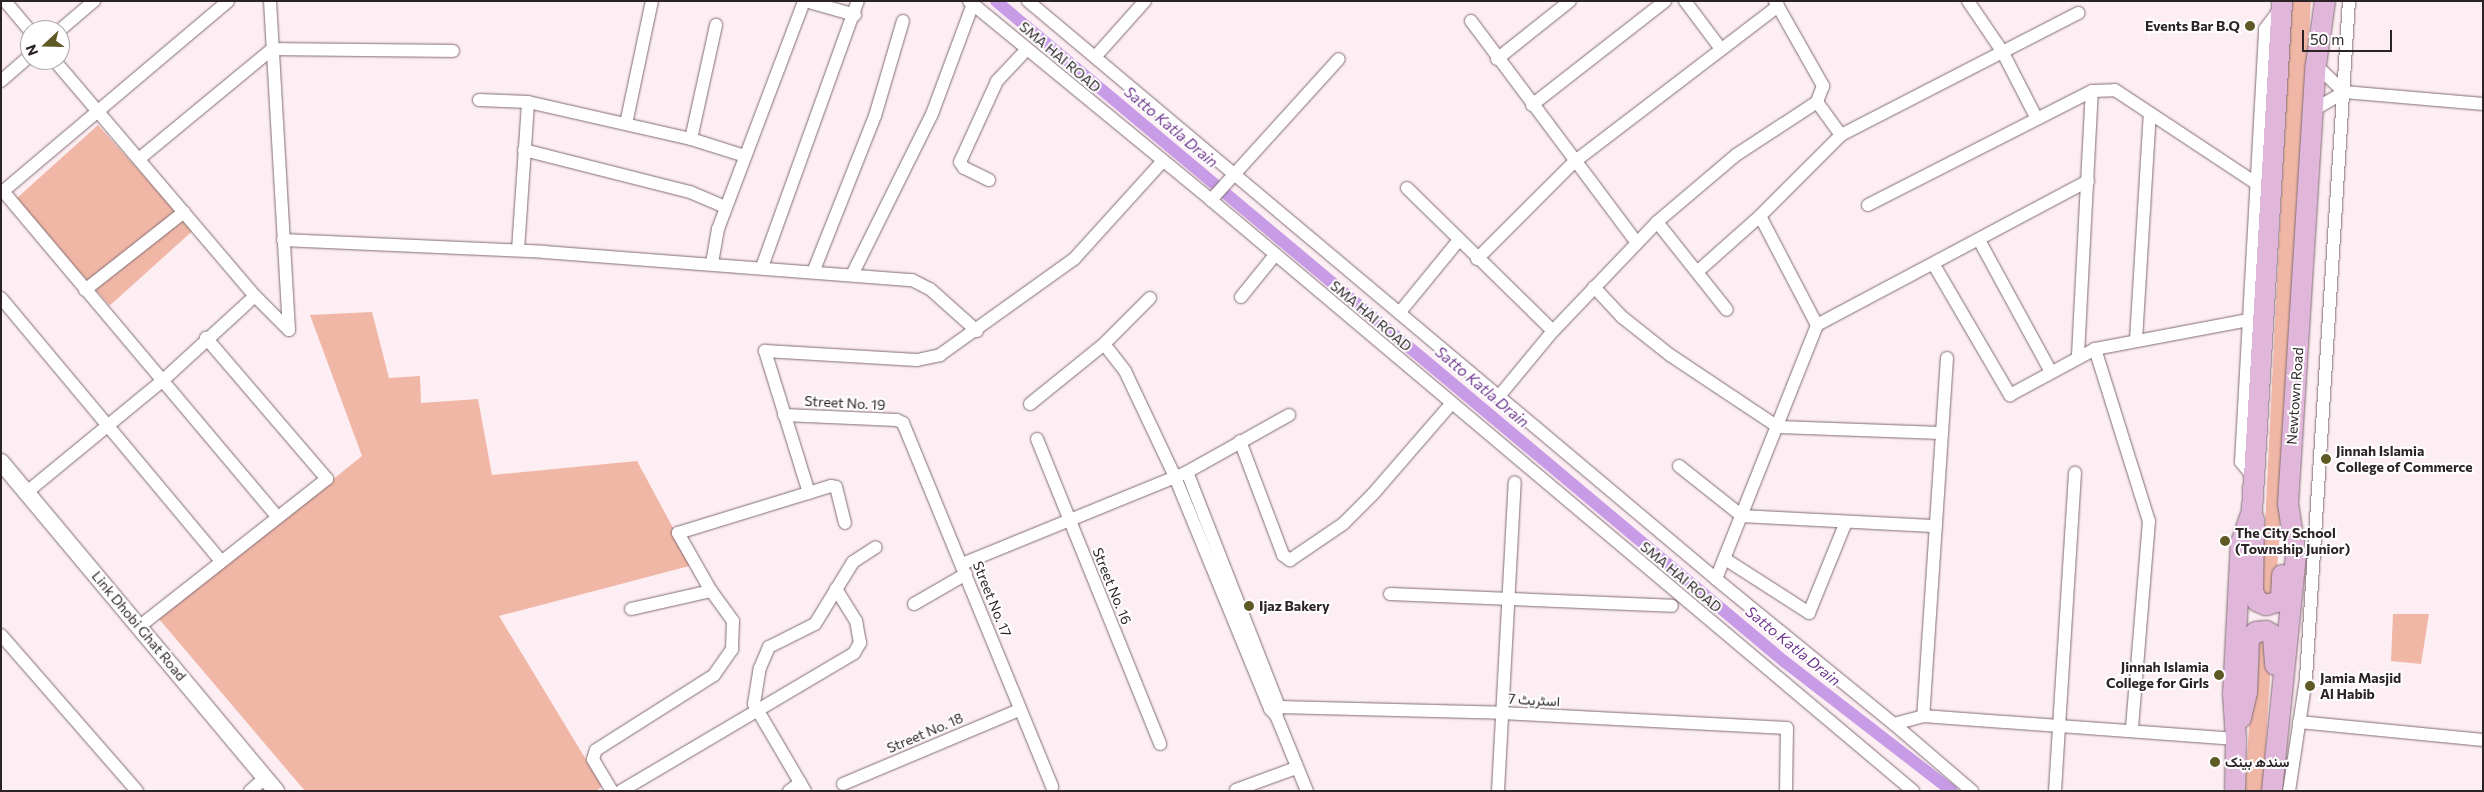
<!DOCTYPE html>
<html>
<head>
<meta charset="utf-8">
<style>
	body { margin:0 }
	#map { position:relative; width:2484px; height:792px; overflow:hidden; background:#fceef3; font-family:Commissioner,Vazirmatn,sans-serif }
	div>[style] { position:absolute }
	.green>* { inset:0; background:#f0b7a6; transform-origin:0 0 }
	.canal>* { height:12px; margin:-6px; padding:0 6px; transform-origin:6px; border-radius:6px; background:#c89be7 }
	.roads { filter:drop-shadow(0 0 1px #816c74) drop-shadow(0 0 1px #816c74) }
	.minor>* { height:12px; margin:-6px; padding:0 6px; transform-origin:6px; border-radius:6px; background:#fff }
	.tertiary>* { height:16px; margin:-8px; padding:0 8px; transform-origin:8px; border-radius:8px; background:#fff }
	.primary>* { height:20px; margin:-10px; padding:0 10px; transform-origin:10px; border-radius:10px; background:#e0b6da }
	.dots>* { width:14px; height:14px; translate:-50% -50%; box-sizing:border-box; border:2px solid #fff; border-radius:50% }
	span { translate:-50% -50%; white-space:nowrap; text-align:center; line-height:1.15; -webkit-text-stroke:4px #fff; paint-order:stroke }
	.poi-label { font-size:14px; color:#2c2327; font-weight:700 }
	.right { translate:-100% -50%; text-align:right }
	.left { translate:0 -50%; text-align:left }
	.street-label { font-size:14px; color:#2c2327 }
	.water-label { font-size:15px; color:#6e368f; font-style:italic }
	.frame { position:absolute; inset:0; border:2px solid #2c2327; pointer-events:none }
	.north { position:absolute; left:20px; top:20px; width:50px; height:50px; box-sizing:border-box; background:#fff; border:1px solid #aba7a9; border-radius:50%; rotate:249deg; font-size:14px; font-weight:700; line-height:20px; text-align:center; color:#2c2327 }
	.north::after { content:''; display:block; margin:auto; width:18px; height:22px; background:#5f5925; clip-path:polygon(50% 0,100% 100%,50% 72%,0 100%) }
	.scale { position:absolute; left:2302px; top:30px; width:90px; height:22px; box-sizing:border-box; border:2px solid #2c2327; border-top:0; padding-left:6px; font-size:15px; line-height:18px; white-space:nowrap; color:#2c2327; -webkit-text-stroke:4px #fff; paint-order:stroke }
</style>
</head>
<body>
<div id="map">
	<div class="green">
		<div style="clip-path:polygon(2291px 1px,2311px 1px,2276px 589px,2268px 595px,2263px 592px,2262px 585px)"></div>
		<div style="left:98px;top:125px;width:142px;height:112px;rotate:48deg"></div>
		<div style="clip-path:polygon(372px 312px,389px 378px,420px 376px,421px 403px,478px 399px,492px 475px,637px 461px,693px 565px,499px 616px,602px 786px,596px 791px,305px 791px,159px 619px,362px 456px,310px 315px)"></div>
		<div style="clip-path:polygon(2393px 614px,2429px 614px,2421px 664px,2391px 661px)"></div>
		<div style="clip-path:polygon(2260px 637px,2272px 646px,2263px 791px,2245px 791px,2254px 646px)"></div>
	</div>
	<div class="canal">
		<div style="left:996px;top:1px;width:1029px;rotate:39.96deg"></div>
		<div style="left:1785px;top:662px;width:211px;rotate:37.7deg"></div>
	</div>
	<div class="roads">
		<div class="minor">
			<div style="left:5px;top:1px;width:39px;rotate:50deg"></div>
			<div style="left:806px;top:1px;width:51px;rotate:15.9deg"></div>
			<div style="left:969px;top:1px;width:313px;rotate:39.4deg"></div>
			<div style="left:1211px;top:200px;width:918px;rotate:40.09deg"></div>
			<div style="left:1028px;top:1px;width:899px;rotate:40.03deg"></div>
			<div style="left:1716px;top:579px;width:230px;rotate:39.2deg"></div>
			<div style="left:1894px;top:724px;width:30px;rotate:-15deg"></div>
			<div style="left:1685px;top:1px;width:60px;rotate:53.1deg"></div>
			<div style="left:1775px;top:1px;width:98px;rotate:60.5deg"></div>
			<div style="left:1823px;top:86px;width:17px;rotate:111deg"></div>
			<div style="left:1817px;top:102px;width:41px;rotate:54deg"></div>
			<div style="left:1968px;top:1px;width:60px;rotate:55.8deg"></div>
			<div style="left:2002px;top:51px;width:76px;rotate:62.8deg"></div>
			<div style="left:1471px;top:21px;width:277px;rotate:53.2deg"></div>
			<div style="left:60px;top:30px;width:45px;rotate:-40.5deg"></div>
			<div style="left:1095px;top:57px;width:75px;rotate:-48.2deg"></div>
			<div style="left:1497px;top:59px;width:93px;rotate:-38.5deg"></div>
			<div style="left:54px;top:60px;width:310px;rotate:49.6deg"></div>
			<div style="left:255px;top:296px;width:48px;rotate:45deg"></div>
			<div style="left:289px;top:330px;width:330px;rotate:-93.3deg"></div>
			<div style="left:2316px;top:65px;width:39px;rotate:44deg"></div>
			<div style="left:1px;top:81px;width:38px;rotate:-41deg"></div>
			<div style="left:479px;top:100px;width:49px;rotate:2.3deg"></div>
			<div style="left:528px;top:102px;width:167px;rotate:12.8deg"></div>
			<div style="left:691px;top:139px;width:57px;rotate:17.5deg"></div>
			<div style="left:1532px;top:105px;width:169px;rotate:-38deg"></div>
			<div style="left:2315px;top:109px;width:34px;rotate:-30deg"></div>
			<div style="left:2344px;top:92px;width:140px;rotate:4.9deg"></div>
			<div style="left:626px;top:124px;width:126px;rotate:-78.1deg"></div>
			<div style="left:691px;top:139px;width:117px;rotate:-77.6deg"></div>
			<div style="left:524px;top:150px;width:171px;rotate:14.2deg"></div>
			<div style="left:690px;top:192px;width:39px;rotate:23deg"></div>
			<div style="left:140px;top:158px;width:171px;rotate:-39.5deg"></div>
			<div style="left:272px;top:49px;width:181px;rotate:0.6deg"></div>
			<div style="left:989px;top:180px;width:28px;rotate:-154deg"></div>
			<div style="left:964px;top:168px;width:7px;rotate:-124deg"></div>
			<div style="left:960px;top:162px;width:89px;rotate:-65.4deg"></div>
			<div style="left:997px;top:81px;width:44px;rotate:-46.8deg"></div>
			<div style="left:1407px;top:188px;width:204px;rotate:44.4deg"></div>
			<div style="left:3px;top:191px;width:426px;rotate:49.9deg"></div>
			<div style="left:1px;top:193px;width:297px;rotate:-40.2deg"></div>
			<div style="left:1211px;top:200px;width:190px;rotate:-47.8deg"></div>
			<div style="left:1868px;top:205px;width:251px;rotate:-27deg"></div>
			<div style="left:2092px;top:91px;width:23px;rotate:-2deg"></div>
			<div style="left:2115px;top:90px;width:170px;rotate:33.5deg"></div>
			<div style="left:1760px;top:216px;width:123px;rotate:62.4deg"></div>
			<div style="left:1657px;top:222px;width:112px;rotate:51.5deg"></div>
			<div style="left:283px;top:240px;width:261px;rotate:2.6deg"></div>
			<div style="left:544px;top:252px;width:369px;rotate:4.4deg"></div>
			<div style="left:912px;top:280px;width:20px;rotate:27deg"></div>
			<div style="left:930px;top:289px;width:63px;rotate:41.8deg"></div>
			<div style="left:1979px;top:240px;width:150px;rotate:61.4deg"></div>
			<div style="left:518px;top:250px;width:148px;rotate:-86.1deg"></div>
			<div style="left:1477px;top:259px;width:137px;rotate:-45deg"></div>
			<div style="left:1574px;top:162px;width:257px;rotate:-37.4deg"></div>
			<div style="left:712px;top:263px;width:35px;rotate:-80deg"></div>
			<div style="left:718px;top:229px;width:244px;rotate:-69.3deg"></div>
			<div style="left:1934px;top:265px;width:151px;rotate:59.7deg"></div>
			<div style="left:2010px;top:395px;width:97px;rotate:-28.4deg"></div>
			<div style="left:2095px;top:349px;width:157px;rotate:-10.7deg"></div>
			<div style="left:762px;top:267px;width:283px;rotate:-70.2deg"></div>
			<div style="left:814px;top:270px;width:166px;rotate:-68.4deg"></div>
			<div style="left:875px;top:116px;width:99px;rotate:-73.6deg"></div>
			<div style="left:1697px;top:272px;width:84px;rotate:-41.6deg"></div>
			<div style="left:1760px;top:216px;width:115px;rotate:-45deg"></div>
			<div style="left:1841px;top:135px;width:267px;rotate:-27.2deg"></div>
			<div style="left:853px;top:273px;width:178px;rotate:-63.6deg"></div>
			<div style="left:932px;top:114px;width:117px;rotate:-69.6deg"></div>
			<div style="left:1594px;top:287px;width:41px;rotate:47deg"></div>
			<div style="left:1622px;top:317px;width:61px;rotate:38.4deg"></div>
			<div style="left:1670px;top:355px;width:130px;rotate:33.7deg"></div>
			<div style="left:1778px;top:427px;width:164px;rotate:2.1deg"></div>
			<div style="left:85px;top:290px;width:126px;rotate:-38.2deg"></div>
			<div style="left:1241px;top:297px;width:54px;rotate:-51deg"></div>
			<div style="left:1px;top:298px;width:343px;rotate:50.1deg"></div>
			<div style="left:1400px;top:312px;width:93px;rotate:-50.7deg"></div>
			<div style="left:2136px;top:340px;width:226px;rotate:-86.5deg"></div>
			<div style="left:1104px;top:344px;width:34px;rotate:52deg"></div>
			<div style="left:1125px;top:371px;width:117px;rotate:64.7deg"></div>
			<div style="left:1175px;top:477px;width:251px;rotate:67.7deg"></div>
			<div style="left:1270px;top:709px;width:8px;rotate:45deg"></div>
			<div style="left:1276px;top:715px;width:82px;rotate:67.8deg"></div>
			<div style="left:2095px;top:349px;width:180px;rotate:72.6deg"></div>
			<div style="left:2149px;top:521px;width:209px;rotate:94.7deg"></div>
			<div style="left:2078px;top:355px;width:264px;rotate:-87deg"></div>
			<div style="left:1947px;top:358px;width:359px;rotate:93.8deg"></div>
			<div style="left:1923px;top:716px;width:314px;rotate:4.2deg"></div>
			<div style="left:1500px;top:395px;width:83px;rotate:-50.4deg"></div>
			<div style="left:1553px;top:331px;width:151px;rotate:-46.3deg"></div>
			<div style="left:1657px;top:222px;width:104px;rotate:-40.3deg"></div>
			<div style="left:1736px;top:155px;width:97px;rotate:-33.2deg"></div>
			<div style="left:1030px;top:404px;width:95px;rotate:-39deg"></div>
			<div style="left:1104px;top:344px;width:65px;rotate:-45deg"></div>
			<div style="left:784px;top:415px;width:113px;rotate:2.5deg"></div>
			<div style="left:897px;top:420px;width:7px;rotate:27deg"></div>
			<div style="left:903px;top:423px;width:393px;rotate:67.7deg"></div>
			<div style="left:1037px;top:439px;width:329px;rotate:68deg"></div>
			<div style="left:1240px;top:441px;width:122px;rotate:69.3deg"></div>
			<div style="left:1283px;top:555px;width:9px;rotate:36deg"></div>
			<div style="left:1290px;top:560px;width:64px;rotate:-34.2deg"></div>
			<div style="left:1343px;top:524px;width:42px;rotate:-45deg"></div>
			<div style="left:1373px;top:494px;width:119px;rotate:-49.1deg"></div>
			<div style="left:1679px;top:466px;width:80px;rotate:38.4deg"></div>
			<div style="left:1742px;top:516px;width:194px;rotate:3deg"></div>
			<div style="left:1187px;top:472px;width:252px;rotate:68.6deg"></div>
			<div style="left:1279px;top:707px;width:9px;rotate:111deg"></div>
			<div style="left:2254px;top:478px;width:21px;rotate:-129deg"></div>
			<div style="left:2241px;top:462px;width:434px;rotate:-86.8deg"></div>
			<div style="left:2265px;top:29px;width:25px;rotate:-53deg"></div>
			<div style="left:27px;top:492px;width:173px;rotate:-39.4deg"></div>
			<div style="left:161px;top:382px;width:127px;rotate:-42.5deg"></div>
			<div style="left:809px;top:493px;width:149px;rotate:-107.2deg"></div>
			<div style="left:765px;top:351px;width:152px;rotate:3.4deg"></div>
			<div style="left:917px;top:360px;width:24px;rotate:-12deg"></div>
			<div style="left:940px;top:355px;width:165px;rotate:-35.6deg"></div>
			<div style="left:1074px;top:259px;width:132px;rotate:-47.8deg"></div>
			<div style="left:1725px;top:559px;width:100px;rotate:32.7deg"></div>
			<div style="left:1809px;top:613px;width:98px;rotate:-67.9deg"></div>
			<div style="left:962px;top:564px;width:243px;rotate:-22.2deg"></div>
			<div style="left:1187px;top:472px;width:117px;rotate:-29.2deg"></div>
			<div style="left:1716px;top:579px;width:273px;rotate:-68.3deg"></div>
			<div style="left:1817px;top:325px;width:307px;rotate:-28deg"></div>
			<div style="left:1390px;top:594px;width:282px;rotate:2.4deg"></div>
			<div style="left:914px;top:604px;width:60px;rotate:-30deg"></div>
			<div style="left:631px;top:609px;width:82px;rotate:-12.7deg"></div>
			<div style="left:140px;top:626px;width:238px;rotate:-38.2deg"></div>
			<div style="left:327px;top:479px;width:186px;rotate:-130.6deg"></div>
			<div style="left:1px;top:635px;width:207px;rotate:48.9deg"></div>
			<div style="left:1279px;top:707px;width:223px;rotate:1.5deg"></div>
			<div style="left:1502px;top:713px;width:285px;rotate:3deg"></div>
			<div style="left:1787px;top:728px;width:63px;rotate:90.9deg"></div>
			<div style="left:2299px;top:722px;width:185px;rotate:5.6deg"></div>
			<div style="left:1894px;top:724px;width:103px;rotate:40.7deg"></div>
			<div style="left:843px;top:784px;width:191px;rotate:-22.8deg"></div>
			<div style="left:1236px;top:790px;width:64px;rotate:-20.1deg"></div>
			<div style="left:250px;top:791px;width:20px;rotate:-41deg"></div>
			<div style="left:612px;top:791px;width:37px;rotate:-121deg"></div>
			<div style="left:593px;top:759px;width:9px;rotate:-72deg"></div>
			<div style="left:596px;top:750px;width:140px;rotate:-32.4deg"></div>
			<div style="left:714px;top:675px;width:32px;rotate:-55deg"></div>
			<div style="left:732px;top:649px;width:28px;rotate:-88deg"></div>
			<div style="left:733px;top:621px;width:37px;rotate:-126deg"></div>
			<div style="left:711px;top:591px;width:67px;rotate:-119.6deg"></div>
			<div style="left:678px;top:533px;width:160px;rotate:-17.1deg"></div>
			<div style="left:831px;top:486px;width:5px;rotate:11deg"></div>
			<div style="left:836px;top:487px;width:37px;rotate:76deg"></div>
			<div style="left:621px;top:791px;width:271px;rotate:-30.6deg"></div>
			<div style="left:854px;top:653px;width:12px;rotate:-59deg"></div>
			<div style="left:860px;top:643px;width:22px;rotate:-100deg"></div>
			<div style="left:856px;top:621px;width:38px;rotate:-122deg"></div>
			<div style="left:789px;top:791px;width:14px;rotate:-36deg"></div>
			<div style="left:805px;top:791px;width:101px;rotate:-120.4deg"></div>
			<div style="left:754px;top:704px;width:36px;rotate:-81deg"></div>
			<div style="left:760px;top:668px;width:23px;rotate:-67deg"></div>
			<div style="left:769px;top:647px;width:51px;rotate:-26.6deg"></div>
			<div style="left:815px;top:624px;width:73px;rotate:-58.5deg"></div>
			<div style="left:853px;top:562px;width:27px;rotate:-33deg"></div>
			<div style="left:1498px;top:791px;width:309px;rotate:-86.9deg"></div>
			<div style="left:2055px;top:791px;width:319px;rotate:-86.4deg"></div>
			<div style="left:2289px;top:791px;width:114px;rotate:-81.4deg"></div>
			<div style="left:2306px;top:678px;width:678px;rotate:-86.37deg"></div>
		</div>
		<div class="tertiary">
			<div style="left:1px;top:462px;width:429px;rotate:50.1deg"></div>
		</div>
		<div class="primary">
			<div style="left:2254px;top:519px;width:72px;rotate:90.8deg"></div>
			<div style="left:2253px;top:591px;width:11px;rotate:68deg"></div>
			<div style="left:2257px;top:601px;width:10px;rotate:24deg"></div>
			<div style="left:2266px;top:605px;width:11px;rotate:-15deg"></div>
			<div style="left:2277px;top:602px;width:6px;rotate:-51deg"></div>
			<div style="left:2281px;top:597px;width:22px;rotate:-87deg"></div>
			<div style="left:2241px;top:718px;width:27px;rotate:-77deg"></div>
			<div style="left:2247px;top:692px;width:53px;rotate:-87.8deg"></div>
			<div style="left:2249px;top:639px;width:10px;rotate:-45deg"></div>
			<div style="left:2256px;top:632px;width:10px;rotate:-6deg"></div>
			<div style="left:2266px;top:631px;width:8px;rotate:30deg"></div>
			<div style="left:2273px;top:635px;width:30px;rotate:86deg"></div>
			<div style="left:2235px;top:791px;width:52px;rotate:-88.9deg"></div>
			<div style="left:2236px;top:739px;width:45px;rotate:-93.8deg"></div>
			<div style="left:2233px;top:694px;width:151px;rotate:-87deg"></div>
			<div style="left:2241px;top:543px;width:34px;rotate:-71deg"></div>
			<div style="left:2252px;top:511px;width:511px;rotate:-86.63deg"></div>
			<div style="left:2272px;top:791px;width:236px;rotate:-84.2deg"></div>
			<div style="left:2296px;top:556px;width:53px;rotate:-98.7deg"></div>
			<div style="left:2288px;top:504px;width:440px;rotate:-86.4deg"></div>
			<div style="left:2316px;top:65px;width:65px;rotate:-82deg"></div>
		</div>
	</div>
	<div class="dots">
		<div style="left:2250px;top:26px;background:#5f5925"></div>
		<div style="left:2326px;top:459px;background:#5f5925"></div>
		<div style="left:2225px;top:541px;background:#5f5925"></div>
		<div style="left:1249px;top:606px;background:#5f5925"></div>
		<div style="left:2219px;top:675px;background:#5f5925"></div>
		<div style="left:2310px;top:686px;background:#5f5925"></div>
		<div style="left:2215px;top:762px;background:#5f5925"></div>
	</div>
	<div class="poi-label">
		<span class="right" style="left:2240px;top:26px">Events Bar B.Q</span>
		<span class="left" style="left:2336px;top:459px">Jinnah Islamia<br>College of Commerce</span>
		<span class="left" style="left:2235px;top:541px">The City School<br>(Township Junior)</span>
		<span class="left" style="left:1259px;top:606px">Ijaz Bakery</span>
		<span class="right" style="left:2209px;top:675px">Jinnah Islamia<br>College for Girls</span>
		<span class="left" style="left:2320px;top:686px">Jamia Masjid<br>Al Habib</span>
		<span class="left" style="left:2225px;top:762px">سندھ بینک</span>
	</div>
	<div class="street-label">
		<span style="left:1060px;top:57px;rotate:40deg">SMA HAI ROAD</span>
		<span style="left:1371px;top:316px;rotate:40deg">SMA HAI ROAD</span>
		<span style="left:2295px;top:396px;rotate:-86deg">Newtown Road</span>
		<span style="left:845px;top:403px;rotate:3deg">Street No. 19</span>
		<span style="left:1681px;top:577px;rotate:40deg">SMA HAI ROAD</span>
		<span style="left:1112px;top:586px;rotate:68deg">Street No. 16</span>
		<span style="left:992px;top:599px;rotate:68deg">Street No. 17</span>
		<span style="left:139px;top:626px;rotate:50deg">Link Dhobi Ghat Road</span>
		<span style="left:1534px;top:700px;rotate:3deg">اسٹریٹ 7</span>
		<span style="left:925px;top:733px;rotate:-23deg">Street No. 18</span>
	</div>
	<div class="water-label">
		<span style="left:1171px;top:127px;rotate:40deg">Satto Katla Drain</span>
		<span style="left:1482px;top:387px;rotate:40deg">Satto Katla Drain</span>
		<span style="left:1793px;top:646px;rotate:39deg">Satto Katla Drain</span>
	</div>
	<div class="frame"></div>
	<div class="north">N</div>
	<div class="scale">50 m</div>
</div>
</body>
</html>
